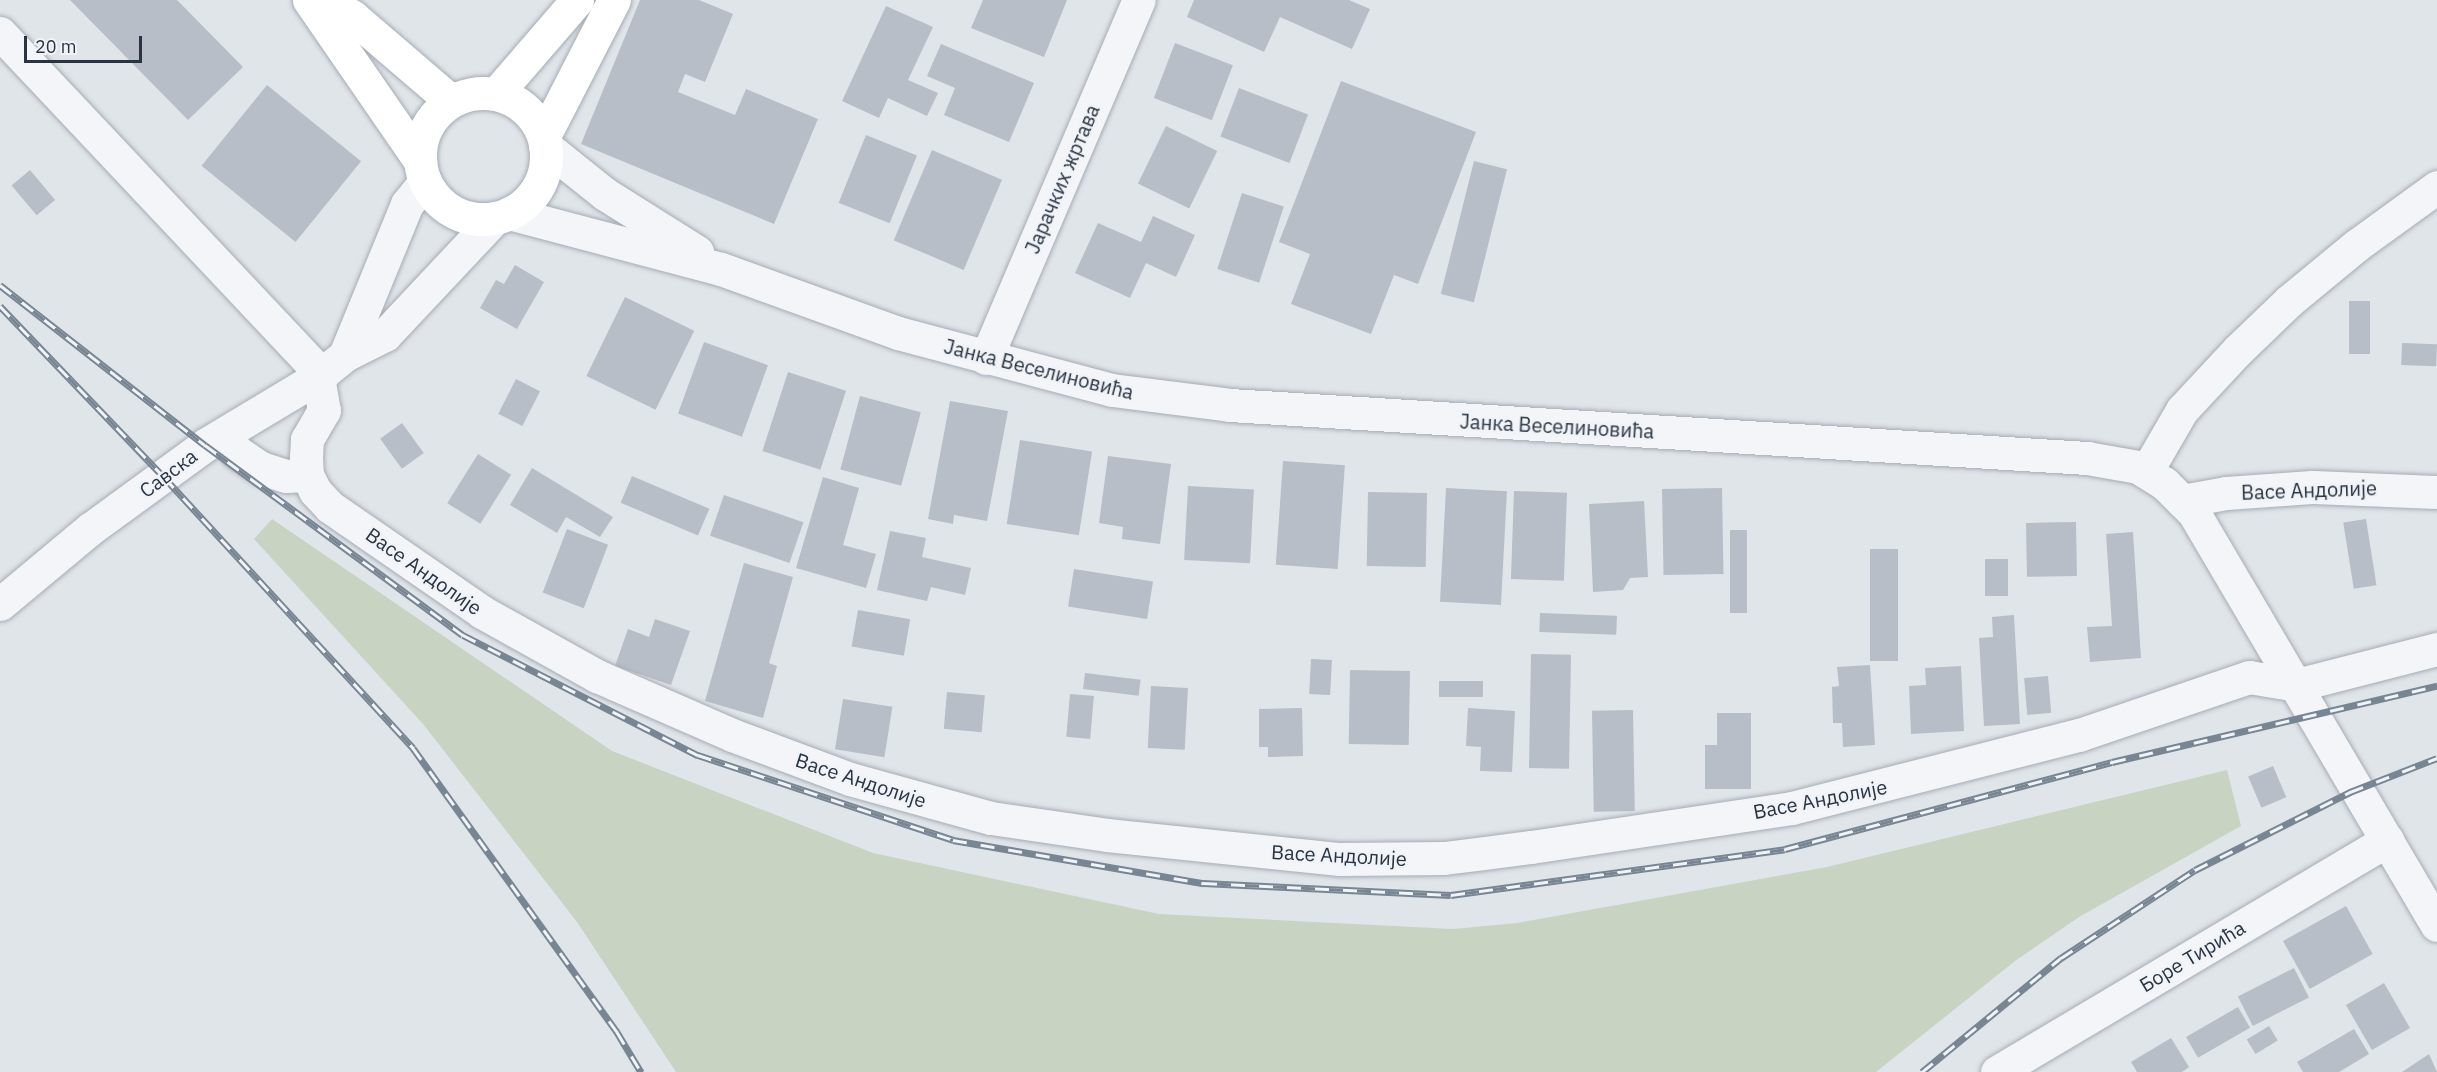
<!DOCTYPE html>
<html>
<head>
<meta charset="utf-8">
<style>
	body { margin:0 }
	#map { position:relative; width:2437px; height:1072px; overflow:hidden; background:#e0e5ea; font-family:"IBM Plex Sans",sans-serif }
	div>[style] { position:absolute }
	.green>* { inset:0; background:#c8d4c1 }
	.building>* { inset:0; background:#b7bec7; transform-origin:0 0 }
	.roads { filter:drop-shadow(0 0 2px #a5acb4) drop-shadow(0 0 2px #a5acb4) }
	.minor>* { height:33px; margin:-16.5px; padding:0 16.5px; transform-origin:16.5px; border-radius:16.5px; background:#f3f5f8 }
	.secondary>* { height:33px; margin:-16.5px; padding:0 16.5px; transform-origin:16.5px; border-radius:16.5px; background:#fff }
	.secondary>.ring { margin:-16.5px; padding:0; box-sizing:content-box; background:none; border:33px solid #fff; border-radius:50% }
	.rail>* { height:7px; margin-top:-3.5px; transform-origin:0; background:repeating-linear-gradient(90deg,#f0f3f7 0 14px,#788694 0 28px); box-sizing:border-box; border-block:2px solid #788694 }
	span { translate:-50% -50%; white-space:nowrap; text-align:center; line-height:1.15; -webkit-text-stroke:4.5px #f0f3f7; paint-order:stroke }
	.street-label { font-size:20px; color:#283442 }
	.scale { position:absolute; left:24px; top:36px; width:118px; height:27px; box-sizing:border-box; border:3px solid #283442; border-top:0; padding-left:8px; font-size:18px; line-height:21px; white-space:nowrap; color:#283442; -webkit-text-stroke:4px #f0f3f7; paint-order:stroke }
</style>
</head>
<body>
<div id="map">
	<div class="green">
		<div style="clip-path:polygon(272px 519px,612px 751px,873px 853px,1159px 914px,1453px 929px,1517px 923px,1827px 867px,2227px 770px,2241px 826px,2079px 917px,2015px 961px,1876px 1072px,676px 1072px,577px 922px,423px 724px,254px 539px)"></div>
	</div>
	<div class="building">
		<div style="clip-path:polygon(70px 0,177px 0,243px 67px,188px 120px)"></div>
		<div style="clip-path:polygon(640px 0,699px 0,733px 14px,705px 82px,685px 74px,678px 92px,735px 115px,746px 89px,818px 119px,774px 224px,581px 144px)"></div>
		<div style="clip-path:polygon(983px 0,1067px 0,1044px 57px,971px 28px)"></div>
		<div style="clip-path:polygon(1194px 0,1349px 0,1370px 9px,1352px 49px,1280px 17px,1264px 52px,1187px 17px)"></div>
		<div style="clip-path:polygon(886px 6px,933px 27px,908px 80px,938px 93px,927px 116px,888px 98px,879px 118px,842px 101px)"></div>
		<div style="left:1175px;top:43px;width:62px;height:59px;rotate:21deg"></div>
		<div style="clip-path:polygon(941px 44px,1034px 83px,1009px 142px,944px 115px,955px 88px,927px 76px)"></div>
		<div style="clip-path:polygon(1341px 81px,1476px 132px,1418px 284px,1394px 275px,1371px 334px,1291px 304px,1310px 254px,1279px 242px)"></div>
		<div style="left:267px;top:85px;width:121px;height:104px;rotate:39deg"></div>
		<div style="left:1239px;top:88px;width:74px;height:52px;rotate:21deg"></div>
		<div style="left:1166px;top:126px;width:57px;height:64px;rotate:26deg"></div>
		<div style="left:866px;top:135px;width:55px;height:73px;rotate:22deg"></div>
		<div style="left:932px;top:150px;width:76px;height:98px;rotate:23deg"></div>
		<div style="left:1474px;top:161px;width:34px;height:137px;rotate:14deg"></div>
		<div style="left:30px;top:170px;width:39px;height:24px;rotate:50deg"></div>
		<div style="left:1242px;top:193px;width:44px;height:80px;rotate:18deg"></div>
		<div style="clip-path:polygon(1153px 216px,1195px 235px,1176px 277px,1146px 263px,1130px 298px,1075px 273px,1098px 223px,1141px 242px)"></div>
		<div style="clip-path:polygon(515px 265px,544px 282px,517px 329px,480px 308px,496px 280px,504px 284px)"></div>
		<div style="left:625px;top:297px;width:77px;height:88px;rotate:26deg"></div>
		<div style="left:2349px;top:301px;width:21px;height:53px"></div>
		<div style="left:704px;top:342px;width:68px;height:76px;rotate:20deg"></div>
		<div style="left:2402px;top:343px;width:35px;height:22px;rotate:2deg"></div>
		<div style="left:788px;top:372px;width:61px;height:83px;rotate:18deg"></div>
		<div style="left:516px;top:379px;width:27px;height:39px;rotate:27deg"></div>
		<div style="left:860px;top:396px;width:63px;height:76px;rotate:15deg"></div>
		<div style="clip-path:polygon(950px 401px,1008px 411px,987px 521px,954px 515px,953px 524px,928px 519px)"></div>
		<div style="left:402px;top:423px;width:37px;height:27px;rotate:54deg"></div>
		<div style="left:1020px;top:440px;width:73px;height:85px;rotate:9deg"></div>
		<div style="left:478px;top:454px;width:39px;height:58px;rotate:32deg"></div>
		<div style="clip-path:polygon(1108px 456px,1171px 464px,1160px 544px,1122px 539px,1123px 527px,1099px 523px)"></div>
		<div style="left:1283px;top:461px;width:62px;height:104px;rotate:4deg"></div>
		<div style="clip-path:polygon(532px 468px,613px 517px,600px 537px,566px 517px,557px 533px,510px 505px)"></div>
		<div style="left:632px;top:476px;width:84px;height:29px;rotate:23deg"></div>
		<div style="clip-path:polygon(823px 477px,859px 488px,843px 545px,876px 554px,866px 588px,796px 568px)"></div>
		<div style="left:1188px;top:486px;width:66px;height:74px;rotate:3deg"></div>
		<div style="left:1446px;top:488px;width:61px;height:114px;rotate:3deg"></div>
		<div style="left:1722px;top:488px;width:86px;height:60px;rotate:89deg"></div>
		<div style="left:1514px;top:491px;width:53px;height:88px;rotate:2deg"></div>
		<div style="left:1368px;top:492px;width:59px;height:74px;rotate:1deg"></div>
		<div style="left:724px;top:495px;width:84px;height:43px;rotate:19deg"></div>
		<div style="clip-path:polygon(1644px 501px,1648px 577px,1630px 578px,1623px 590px,1593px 592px,1589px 504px)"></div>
		<div style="left:2366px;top:519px;width:67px;height:23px;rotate:81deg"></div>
		<div style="left:2076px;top:522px;width:54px;height:50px;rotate:89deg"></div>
		<div style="left:567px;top:529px;width:44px;height:68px;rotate:21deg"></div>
		<div style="left:1730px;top:530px;width:17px;height:83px"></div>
		<div style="clip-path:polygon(890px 531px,926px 538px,922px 557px,971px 568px,965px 595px,931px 587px,927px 601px,877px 590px)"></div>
		<div style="clip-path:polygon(2133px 532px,2141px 658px,2090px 662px,2087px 627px,2112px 626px,2106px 534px)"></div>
		<div style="left:1870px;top:549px;width:28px;height:112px"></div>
		<div style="left:1985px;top:559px;width:23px;height:37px"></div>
		<div style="clip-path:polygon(744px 563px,793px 577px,769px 663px,777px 666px,763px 718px,705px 701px)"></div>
		<div style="left:1074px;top:569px;width:80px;height:38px;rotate:9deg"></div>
		<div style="left:858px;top:610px;width:53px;height:37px;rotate:10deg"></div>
		<div style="left:1540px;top:613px;width:77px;height:19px;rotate:2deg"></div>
		<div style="clip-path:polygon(2014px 615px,2020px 724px,1984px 726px,1979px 638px,1993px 637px,1992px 617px)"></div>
		<div style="clip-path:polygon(655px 619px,690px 631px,671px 685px,615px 666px,628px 629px,649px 637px)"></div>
		<div style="left:1531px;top:654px;width:40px;height:114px;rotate:1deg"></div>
		<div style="left:1311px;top:659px;width:21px;height:35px;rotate:3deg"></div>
		<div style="clip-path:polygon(1870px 665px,1875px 745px,1843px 747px,1842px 723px,1833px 723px,1832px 687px,1839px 686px,1837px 667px)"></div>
		<div style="clip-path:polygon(1961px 666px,1964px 731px,1911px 734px,1909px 686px,1926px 685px,1925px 668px)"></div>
		<div style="left:1350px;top:670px;width:60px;height:74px;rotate:1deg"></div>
		<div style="left:1085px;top:673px;width:56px;height:16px;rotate:7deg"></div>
		<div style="left:2048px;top:676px;width:37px;height:24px;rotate:85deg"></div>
		<div style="left:1439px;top:681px;width:44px;height:16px"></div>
		<div style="left:1151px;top:686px;width:37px;height:62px;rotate:3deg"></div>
		<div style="left:947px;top:692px;width:38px;height:37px;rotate:5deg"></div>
		<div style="left:1070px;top:694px;width:24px;height:43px;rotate:5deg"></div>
		<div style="left:843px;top:699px;width:50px;height:51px;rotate:9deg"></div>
		<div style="clip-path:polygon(1302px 708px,1303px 756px,1268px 757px,1268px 747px,1259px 747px,1259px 709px)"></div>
		<div style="clip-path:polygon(1468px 708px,1515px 711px,1512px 772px,1480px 771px,1481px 747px,1466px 746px)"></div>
		<div style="left:1633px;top:710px;width:101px;height:41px;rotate:89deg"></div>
		<div style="clip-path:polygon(1717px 713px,1751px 713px,1751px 789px,1705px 789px,1705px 745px,1717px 745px)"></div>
		<div style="left:2273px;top:766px;width:34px;height:27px;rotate:67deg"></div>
		<div style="left:2346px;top:906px;width:55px;height:72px;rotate:61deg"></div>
		<div style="left:2294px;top:968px;width:33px;height:63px;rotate:63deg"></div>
		<div style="left:2384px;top:983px;width:52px;height:44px;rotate:60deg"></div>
		<div style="left:2238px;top:1007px;width:24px;height:60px;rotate:60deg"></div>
		<div style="left:2269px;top:1026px;width:17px;height:26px;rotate:59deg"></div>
		<div style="clip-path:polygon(2354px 1029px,2369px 1054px,2339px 1072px,2303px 1072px,2297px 1062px)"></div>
		<div style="clip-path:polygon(2171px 1038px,2189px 1067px,2182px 1072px,2137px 1072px,2131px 1062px)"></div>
		<div style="clip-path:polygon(2429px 1054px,2437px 1072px,2402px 1072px)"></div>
	</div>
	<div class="roads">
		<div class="minor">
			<div style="left:0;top:33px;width:470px;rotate:46.7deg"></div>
			<div style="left:545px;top:146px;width:77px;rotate:38.7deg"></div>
			<div style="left:605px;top:194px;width:109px;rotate:32.2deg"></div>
			<div style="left:509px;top:213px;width:219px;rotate:14.8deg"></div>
			<div style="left:721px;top:269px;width:188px;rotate:19.9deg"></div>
			<div style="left:898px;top:333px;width:221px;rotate:14.9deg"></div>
			<div style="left:1112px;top:390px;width:119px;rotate:7.2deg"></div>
			<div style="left:1230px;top:405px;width:859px;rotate:3.54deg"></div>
			<div style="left:2087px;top:458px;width:52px;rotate:10deg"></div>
			<div style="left:2138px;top:467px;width:31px;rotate:32deg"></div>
			<div style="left:2164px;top:483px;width:42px;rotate:45deg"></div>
			<div style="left:2194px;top:513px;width:478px;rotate:59.5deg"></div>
			<div style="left:345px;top:355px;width:163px;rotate:-67.7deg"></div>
			<div style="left:407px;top:204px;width:28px;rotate:-51deg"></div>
			<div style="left:986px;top:358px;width:389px;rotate:-66.9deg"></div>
			<div style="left:318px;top:377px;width:34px;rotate:80deg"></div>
			<div style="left:324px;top:410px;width:34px;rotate:120deg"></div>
			<div style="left:307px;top:439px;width:18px;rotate:93deg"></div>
			<div style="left:306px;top:457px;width:18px;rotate:87deg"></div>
			<div style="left:307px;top:475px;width:18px;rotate:63deg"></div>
			<div style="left:315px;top:491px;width:22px;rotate:47deg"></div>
			<div style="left:330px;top:507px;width:185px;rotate:34.6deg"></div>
			<div style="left:482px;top:612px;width:132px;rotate:29.1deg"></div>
			<div style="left:597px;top:676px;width:147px;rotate:23.6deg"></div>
			<div style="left:732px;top:735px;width:126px;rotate:20.4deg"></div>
			<div style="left:850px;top:779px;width:146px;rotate:15.5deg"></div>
			<div style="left:991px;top:818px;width:117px;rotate:8.3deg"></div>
			<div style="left:1107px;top:835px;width:234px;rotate:5.9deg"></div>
			<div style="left:1340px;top:859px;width:104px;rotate:-0.6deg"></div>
			<div style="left:1444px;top:858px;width:88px;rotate:-7.2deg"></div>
			<div style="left:1531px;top:847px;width:264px;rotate:-8.5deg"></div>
			<div style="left:1792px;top:808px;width:296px;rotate:-14.3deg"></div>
			<div style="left:2079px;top:735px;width:180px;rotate:-18.8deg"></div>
			<div style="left:2249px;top:677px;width:49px;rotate:9.5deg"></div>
			<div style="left:2297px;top:685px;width:145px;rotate:-14.4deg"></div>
			<div style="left:225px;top:435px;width:21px;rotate:55deg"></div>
			<div style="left:237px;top:452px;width:29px;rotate:34deg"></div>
			<div style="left:261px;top:468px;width:26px;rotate:18deg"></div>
			<div style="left:286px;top:476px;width:21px;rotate:-3deg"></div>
			<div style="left:2146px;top:472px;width:72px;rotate:-59.9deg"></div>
			<div style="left:2182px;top:410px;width:82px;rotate:-47deg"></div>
			<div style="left:2238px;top:350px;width:71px;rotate:-43.9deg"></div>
			<div style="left:2289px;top:301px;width:88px;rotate:-39.5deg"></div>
			<div style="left:2357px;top:245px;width:99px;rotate:-35.9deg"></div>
			<div style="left:2182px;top:501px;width:45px;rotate:-10.3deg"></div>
			<div style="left:2226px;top:493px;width:86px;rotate:-4deg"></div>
			<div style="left:2312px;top:487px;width:125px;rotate:2.3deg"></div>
			<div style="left:0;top:604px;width:117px;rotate:-39.8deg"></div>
			<div style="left:90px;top:529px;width:142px;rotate:-36.1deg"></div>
			<div style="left:205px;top:445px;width:132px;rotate:-31deg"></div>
			<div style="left:318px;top:377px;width:35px;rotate:-39deg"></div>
			<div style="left:345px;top:355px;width:45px;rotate:-26.6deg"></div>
			<div style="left:385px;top:335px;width:161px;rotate:-46.8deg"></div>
			<div style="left:1997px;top:1072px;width:454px;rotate:-30.7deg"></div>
		</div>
		<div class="secondary">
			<div style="left:309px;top:0;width:196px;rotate:55.4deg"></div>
			<div style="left:324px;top:0;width:34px;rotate:30deg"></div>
			<div style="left:353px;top:17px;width:129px;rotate:40.6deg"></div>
			<div class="ring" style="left:420px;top:93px;width:93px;height:93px"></div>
			<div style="left:496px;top:94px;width:124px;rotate:-49.2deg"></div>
			<div style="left:544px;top:136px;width:153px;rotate:-62.8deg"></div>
		</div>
	</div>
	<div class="rail">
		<div style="left:0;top:285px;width:260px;rotate:38deg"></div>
		<div style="left:205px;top:445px;width:320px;rotate:36.4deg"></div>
		<div style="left:463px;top:635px;width:264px;rotate:27.1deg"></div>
		<div style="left:698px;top:755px;width:269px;rotate:18.4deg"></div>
		<div style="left:953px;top:840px;width:254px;rotate:9.8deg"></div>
		<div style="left:1203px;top:883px;width:248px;rotate:2.8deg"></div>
		<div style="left:1451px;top:895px;width:337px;rotate:-7.8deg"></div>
		<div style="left:1785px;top:849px;width:338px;rotate:-14.9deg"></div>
		<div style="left:2112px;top:762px;width:334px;rotate:-13.2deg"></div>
		<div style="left:0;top:306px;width:237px;rotate:46.2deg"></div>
		<div style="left:164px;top:477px;width:368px;rotate:47.4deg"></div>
		<div style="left:413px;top:748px;width:350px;rotate:54.3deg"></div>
		<div style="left:617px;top:1032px;width:47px;rotate:59deg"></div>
		<div style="left:1922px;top:1072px;width:180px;rotate:-39.4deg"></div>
		<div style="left:2061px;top:958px;width:160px;rotate:-33.3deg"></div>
		<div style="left:2195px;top:870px;width:174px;rotate:-26.7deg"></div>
		<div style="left:2350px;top:792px;width:93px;rotate:-21.3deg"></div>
	</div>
	<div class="street-label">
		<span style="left:1062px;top:179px;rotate:-67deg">Јарачких жртава</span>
		<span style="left:1039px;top:369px;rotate:14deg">Јанка Веселиновића</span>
		<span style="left:1557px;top:426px;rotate:3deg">Јанка Веселиновића</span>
		<span style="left:168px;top:473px;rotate:-37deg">Савска</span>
		<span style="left:2309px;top:490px;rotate:-2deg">Васе Андолије</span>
		<span style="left:424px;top:571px;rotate:35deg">Васе Андолије</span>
		<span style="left:861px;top:780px;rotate:18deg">Васе Андолије</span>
		<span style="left:1820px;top:799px;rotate:-11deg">Васе Андолије</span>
		<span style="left:1339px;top:855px;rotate:3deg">Васе Андолије</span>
		<span style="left:2192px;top:956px;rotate:-31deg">Боре Тирића</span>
	</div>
	<div class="scale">20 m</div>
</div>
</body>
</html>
